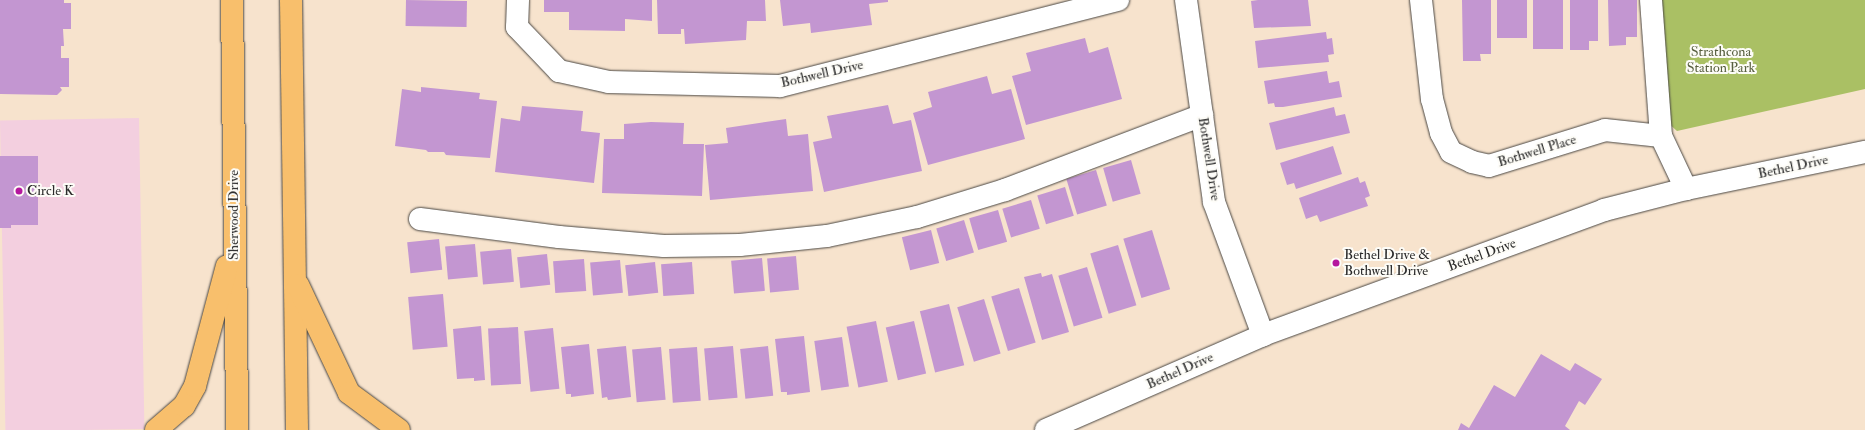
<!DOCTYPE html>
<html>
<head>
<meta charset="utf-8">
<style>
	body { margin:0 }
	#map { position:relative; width:1865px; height:430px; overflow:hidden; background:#f7e3cd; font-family:"IM FELL Double Pica",serif }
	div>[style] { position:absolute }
	.built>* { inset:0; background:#f3cfdf; transform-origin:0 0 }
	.green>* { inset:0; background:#aac064 }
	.building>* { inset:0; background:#c396d1; transform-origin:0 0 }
	.roads { filter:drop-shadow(0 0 1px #4a4743) drop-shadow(0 0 1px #4a4743) }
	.minor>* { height:22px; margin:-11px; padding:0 11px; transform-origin:11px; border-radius:11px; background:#fff }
	.major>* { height:22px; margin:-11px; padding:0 11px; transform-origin:11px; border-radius:11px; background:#f8bf6c }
	.dots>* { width:11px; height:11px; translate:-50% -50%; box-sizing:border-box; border:2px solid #fdfcf7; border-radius:50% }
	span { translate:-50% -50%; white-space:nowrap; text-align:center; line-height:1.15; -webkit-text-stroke:4px #fdfcf7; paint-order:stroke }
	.park-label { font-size:14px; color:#575f3f }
	.street-label { font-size:14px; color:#2b2b2b }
	.poi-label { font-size:14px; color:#2b2b2b }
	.left { translate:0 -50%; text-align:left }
</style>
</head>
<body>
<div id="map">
	<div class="built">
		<div style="left:139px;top:118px;width:311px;height:139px;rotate:89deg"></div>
	</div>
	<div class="green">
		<div style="clip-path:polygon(1660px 0,1865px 0,1865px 89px,1677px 131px,1667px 122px)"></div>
	</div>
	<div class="building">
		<div style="clip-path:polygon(0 0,64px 0,64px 3px,71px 3px,71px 29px,63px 29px,64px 46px,61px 46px,61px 58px,69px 58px,69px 87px,60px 87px,62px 90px,57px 95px,0 94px)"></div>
		<div style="left:406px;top:0;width:61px;height:26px;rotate:1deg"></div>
		<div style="clip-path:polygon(544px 0,652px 0,652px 21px,625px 19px,625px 31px,569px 30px,569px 12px,544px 12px)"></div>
		<div style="clip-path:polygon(657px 0,765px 0,766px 21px,747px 21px,746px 40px,685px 44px,684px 29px,681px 29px,681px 34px,658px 34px)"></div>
		<div style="clip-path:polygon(780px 0,888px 0,888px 2px,869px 4px,872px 25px,811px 33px,810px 23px,783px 26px)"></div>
		<div style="clip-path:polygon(1258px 0,1308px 0,1311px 26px,1254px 28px,1251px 1px)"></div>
		<div style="clip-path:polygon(1462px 0,1491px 0,1491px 54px,1480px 54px,1481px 61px,1463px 61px)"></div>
		<div style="left:1497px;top:0;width:30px;height:38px"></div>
		<div style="left:1533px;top:0;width:30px;height:49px"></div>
		<div style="clip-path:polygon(1570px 0,1598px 0,1598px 41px,1589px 41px,1589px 50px,1570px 50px)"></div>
		<div style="clip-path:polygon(1608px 0,1637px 0,1637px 37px,1626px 37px,1626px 45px,1609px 46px)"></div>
		<div style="clip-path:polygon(1326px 32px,1327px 39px,1332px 38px,1334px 54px,1328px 55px,1329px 62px,1258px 68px,1255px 41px)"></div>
		<div style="clip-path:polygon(1085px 38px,1089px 53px,1108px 47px,1122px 99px,1026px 125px,1012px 76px,1031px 71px,1026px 53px)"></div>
		<div style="clip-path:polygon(1327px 71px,1329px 83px,1339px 81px,1342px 97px,1283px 107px,1275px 107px,1274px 103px,1268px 104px,1264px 81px)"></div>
		<div style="clip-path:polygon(987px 76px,992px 94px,1011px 89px,1025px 139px,928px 165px,913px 113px,932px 107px,928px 92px)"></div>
		<div style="clip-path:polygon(421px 87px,480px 93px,479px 99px,497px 101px,490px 158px,446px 155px,444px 152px,428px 152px,426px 150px,395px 146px,402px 89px,421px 92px)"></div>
		<div style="clip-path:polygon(888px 105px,893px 124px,911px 120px,922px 171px,824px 192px,813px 142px,832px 138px,827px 116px)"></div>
		<div style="clip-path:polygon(522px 106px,583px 111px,581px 131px,600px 133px,594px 183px,495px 172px,501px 118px,520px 121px)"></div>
		<div style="clip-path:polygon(1334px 107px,1336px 116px,1345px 114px,1350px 133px,1276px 150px,1269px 123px)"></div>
		<div style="clip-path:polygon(786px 119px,788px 136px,808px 134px,813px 191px,710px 200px,705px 145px,728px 143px,726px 128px)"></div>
		<div style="clip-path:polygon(651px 122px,684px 123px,683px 144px,704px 144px,702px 196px,602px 193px,604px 139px,624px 139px,624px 124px)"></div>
		<div style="clip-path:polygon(1333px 146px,1342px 174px,1296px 189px,1294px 183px,1287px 185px,1280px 163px)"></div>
		<div style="clip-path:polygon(0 156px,38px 156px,38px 225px,11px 225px,11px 228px,0 228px)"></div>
		<div style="left:1131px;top:160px;width:35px;height:29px;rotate:74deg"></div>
		<div style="left:1096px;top:170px;width:37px;height:31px;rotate:73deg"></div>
		<div style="clip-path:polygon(1358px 177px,1360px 183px,1365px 181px,1370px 196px,1365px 198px,1368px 206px,1320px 222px,1317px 215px,1306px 219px,1299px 198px)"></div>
		<div style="left:1065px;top:187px;width:30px;height:29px;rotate:73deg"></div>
		<div style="left:1031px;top:200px;width:30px;height:30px;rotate:73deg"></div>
		<div style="left:998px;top:210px;width:33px;height:30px;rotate:74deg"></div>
		<div style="left:964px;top:220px;width:34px;height:29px;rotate:73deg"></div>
		<div style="left:931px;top:230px;width:34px;height:30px;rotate:76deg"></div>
		<div style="left:1152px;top:230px;width:62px;height:30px;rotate:73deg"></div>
		<div style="left:439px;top:239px;width:31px;height:32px;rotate:84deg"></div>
		<div style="left:475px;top:244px;width:33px;height:30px;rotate:85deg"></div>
		<div style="left:1118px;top:245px;width:63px;height:29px;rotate:73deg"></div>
		<div style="left:511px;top:249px;width:33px;height:31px;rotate:85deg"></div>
		<div style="left:547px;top:254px;width:31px;height:30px;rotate:84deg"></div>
		<div style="left:796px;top:256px;width:34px;height:29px;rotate:85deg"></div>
		<div style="left:762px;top:258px;width:33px;height:31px;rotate:85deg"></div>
		<div style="left:584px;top:259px;width:32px;height:31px;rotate:86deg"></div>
		<div style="left:620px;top:260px;width:33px;height:30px;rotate:85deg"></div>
		<div style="left:655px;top:262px;width:31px;height:30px;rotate:84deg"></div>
		<div style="left:692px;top:262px;width:32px;height:31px;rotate:86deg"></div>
		<div style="left:1087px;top:267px;width:53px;height:30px;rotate:73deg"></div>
		<div style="clip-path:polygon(1041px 273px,1042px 277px,1052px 274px,1069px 332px,1042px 340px,1024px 277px)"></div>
		<div style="left:1019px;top:288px;width:57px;height:29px;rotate:73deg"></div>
		<div style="left:443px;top:294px;width:53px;height:35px;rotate:85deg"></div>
		<div style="left:984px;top:299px;width:57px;height:28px;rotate:73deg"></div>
		<div style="left:949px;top:304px;width:63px;height:30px;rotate:76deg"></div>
		<div style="left:876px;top:321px;width:62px;height:30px;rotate:79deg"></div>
		<div style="left:914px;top:321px;width:54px;height:29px;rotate:77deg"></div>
		<div style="clip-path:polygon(481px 326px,485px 380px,474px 381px,474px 378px,457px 379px,453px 329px)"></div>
		<div style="left:518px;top:327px;width:57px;height:30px;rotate:87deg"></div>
		<div style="left:553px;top:328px;width:61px;height:29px;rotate:84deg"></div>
		<div style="clip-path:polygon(804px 336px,810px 392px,787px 395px,787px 392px,781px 392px,775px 339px)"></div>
		<div style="left:842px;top:337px;width:50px;height:28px;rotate:82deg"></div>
		<div style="clip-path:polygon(589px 344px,594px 394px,571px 397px,571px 394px,566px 394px,561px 347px)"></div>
		<div style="clip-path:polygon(626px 346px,631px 397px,608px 400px,607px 397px,602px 398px,597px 349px)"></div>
		<div style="left:733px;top:346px;width:52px;height:29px;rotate:85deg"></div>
		<div style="left:768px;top:346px;width:50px;height:28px;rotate:84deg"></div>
		<div style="left:661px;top:347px;width:53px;height:29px;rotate:85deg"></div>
		<div style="left:697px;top:347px;width:54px;height:28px;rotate:86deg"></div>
		<div style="clip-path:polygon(1541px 354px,1570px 371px,1575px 363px,1602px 379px,1585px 405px,1579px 401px,1565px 426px,1570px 430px,1458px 430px,1461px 423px,1469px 428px,1494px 385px,1515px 397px)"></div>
	</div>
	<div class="roads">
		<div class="minor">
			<div style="left:518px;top:0;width:27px;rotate:92deg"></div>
			<div style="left:517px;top:27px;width:61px;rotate:46.3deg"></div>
			<div style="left:559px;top:71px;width:51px;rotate:12.4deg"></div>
			<div style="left:609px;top:82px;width:171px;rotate:1.3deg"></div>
			<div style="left:780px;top:86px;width:349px;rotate:-14.3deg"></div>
			<div style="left:1186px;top:0;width:204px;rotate:82.1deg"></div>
			<div style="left:1214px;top:202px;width:142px;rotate:69.8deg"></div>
			<div style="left:1421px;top:0;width:100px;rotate:83.7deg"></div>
			<div style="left:1432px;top:99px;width:35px;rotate:75deg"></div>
			<div style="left:1441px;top:133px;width:21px;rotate:62deg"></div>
			<div style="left:1451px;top:152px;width:23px;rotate:25deg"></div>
			<div style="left:1472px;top:162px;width:17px;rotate:13deg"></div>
			<div style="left:1489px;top:166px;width:121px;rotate:-17.2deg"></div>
			<div style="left:1605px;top:130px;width:56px;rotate:6.1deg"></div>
			<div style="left:1661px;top:136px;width:59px;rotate:64.7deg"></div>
			<div style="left:1651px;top:0;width:136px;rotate:85.8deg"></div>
			<div style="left:420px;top:219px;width:140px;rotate:7.4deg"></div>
			<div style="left:559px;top:237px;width:105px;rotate:4.9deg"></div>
			<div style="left:664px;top:246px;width:76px;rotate:-0.8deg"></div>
			<div style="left:740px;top:245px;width:87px;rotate:-5.9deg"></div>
			<div style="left:827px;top:236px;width:92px;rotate:-11.9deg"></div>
			<div style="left:917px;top:217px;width:92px;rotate:-17.1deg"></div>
			<div style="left:1005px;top:190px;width:211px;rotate:-20.8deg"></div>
			<div style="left:1046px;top:430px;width:237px;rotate:-23.6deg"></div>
			<div style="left:1263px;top:335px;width:363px;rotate:-20.1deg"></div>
			<div style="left:1604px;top:210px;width:85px;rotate:-14.4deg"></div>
			<div style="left:1686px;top:189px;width:183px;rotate:-11.7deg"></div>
		</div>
		<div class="major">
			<div style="left:232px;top:0;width:430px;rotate:89.3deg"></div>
			<div style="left:291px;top:0;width:430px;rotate:89.2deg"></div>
			<div style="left:298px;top:285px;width:119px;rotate:64.7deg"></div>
			<div style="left:349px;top:393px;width:62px;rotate:36.5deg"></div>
			<div style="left:156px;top:430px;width:37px;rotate:-41deg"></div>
			<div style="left:184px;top:406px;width:23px;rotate:-61deg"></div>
			<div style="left:195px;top:386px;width:124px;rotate:-75.1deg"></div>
		</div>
	</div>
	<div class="dots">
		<div style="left:19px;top:191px;background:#b5179e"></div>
		<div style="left:1336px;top:263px;background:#b5179e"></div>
	</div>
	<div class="park-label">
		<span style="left:1721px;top:60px">Strathcona<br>Station Park</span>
	</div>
	<div class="street-label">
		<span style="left:822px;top:74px;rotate:-13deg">Bothwell Drive</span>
		<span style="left:1537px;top:151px;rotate:-17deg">Bothwell Place</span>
		<span style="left:1209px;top:159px;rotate:81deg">Bothwell Drive</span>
		<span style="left:1793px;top:167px;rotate:-12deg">Bethel Drive</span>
		<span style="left:234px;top:215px;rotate:-90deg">Sherwood Drive</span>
		<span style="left:1482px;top:255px;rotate:-20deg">Bethel Drive</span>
		<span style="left:1180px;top:371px;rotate:-24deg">Bethel Drive</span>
	</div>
	<div class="poi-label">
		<span class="left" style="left:27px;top:191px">Circle K</span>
		<span class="left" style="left:1344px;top:263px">Bethel Drive &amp;<br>Bothwell Drive</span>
	</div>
</div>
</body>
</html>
